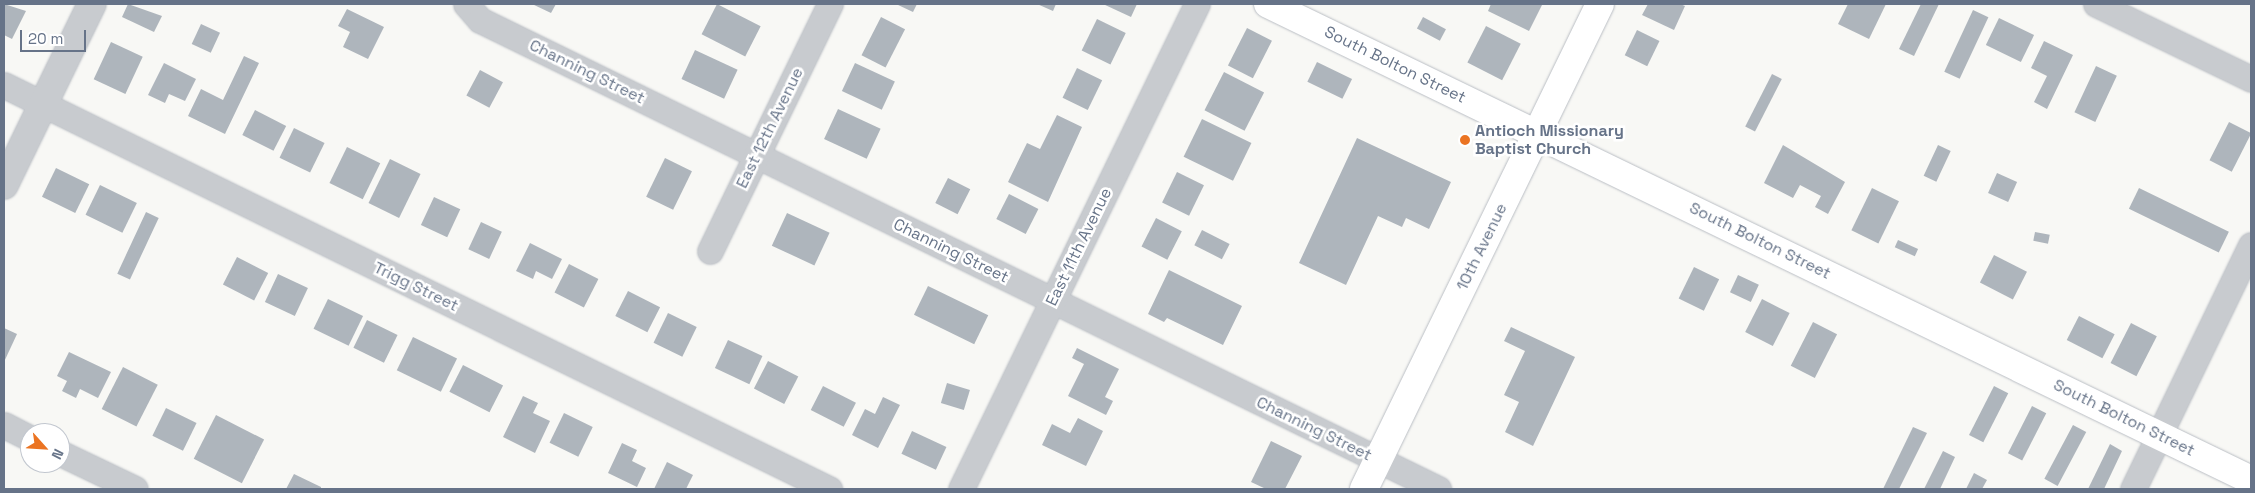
<!DOCTYPE html>
<html>
<head>
<meta charset="utf-8">
<style>
	body { margin:0 }
	#map { position:relative; width:2255px; height:493px; overflow:hidden; background:#f8f8f5; font-family:"Space Grotesk",sans-serif }
	div>[style] { position:absolute }
	.building>* { inset:0; background:#aeb5bc; transform-origin:0 0 }
	.roads { filter:drop-shadow(0 0 1px #babec4) drop-shadow(0 0 1px #babec4) }
	.minor>* { height:25px; margin:-12.5px; padding:0 12.5px; transform-origin:12.5px; border-radius:12.5px; background:#c8cbcf }
	.tertiary>* { height:28px; margin:-14px; padding:0 14px; transform-origin:14px; border-radius:14px; background:#c8cbcf }
	.secondary>* { height:28px; margin:-14px; padding:0 14px; transform-origin:14px; border-radius:14px; background:#fff }
	.dots>* { width:14px; height:14px; translate:-50% -50%; box-sizing:border-box; border:2px solid #fff; border-radius:50% }
	span { translate:-50% -50%; white-space:nowrap; text-align:center; line-height:1.15; -webkit-text-stroke:5px #fff; paint-order:stroke }
	.street-label { font-size:16px; color:#667388 }
	.poi-label { font-size:16px; color:#667388; font-weight:700 }
	.left { translate:0 -50%; text-align:left }
	.frame { position:absolute; inset:0; border:5px solid #667388; pointer-events:none }
	.north { position:absolute; left:20px; top:423px; width:50px; height:50px; box-sizing:border-box; background:#fff; border:1px solid #c2c7cf; border-radius:50%; rotate:116deg; font-size:14px; font-weight:700; line-height:20px; text-align:center; color:#667388 }
	.north::after { content:''; display:block; margin:auto; width:18px; height:22px; background:#eb7422; clip-path:polygon(50% 0,100% 100%,50% 72%,0 100%) }
	.scale { position:absolute; left:20px; top:30px; width:66px; height:22px; box-sizing:border-box; border:2px solid #667388; border-top:0; padding-left:6px; font-size:15px; line-height:18px; white-space:nowrap; color:#667388; -webkit-text-stroke:4px #fff; paint-order:stroke }
</style>
</head>
<body>
<div id="map">
	<div class="building">
		<div style="clip-path:polygon(4px 4px,26px 11px,12px 39px,4px 35px)"></div>
		<div style="clip-path:polygon(128px 4px,162px 16px,154px 32px,122px 17px)"></div>
		<div style="clip-path:polygon(532px 4px,556px 4px,551px 13px)"></div>
		<div style="left:717px;top:4px;width:49px;height:34px;rotate:27deg"></div>
		<div style="clip-path:polygon(896px 4px,917px 4px,913px 12px)"></div>
		<div style="clip-path:polygon(1037px 4px,1056px 4px,1053px 11px)"></div>
		<div style="clip-path:polygon(1103px 4px,1137px 4px,1131px 17px)"></div>
		<div style="clip-path:polygon(1491px 4px,1540px 4px,1542px 5px,1529px 31px,1488px 11px)"></div>
		<div style="clip-path:polygon(1648px 4px,1680px 4px,1685px 6px,1674px 30px,1642px 15px)"></div>
		<div style="clip-path:polygon(1848px 4px,1886px 4px,1869px 39px,1838px 24px)"></div>
		<div style="clip-path:polygon(1921px 4px,1939px 4px,1914px 56px,1899px 49px)"></div>
		<div style="clip-path:polygon(347px 9px,384px 27px,368px 59px,343px 47px,350px 32px,338px 26px)"></div>
		<div style="left:1973px;top:10px;width:17px;height:68px;rotate:25deg"></div>
		<div style="left:881px;top:17px;width:27px;height:43px;rotate:27deg"></div>
		<div style="left:1423px;top:17px;width:26px;height:13px;rotate:28deg"></div>
		<div style="left:1999px;top:18px;width:39px;height:30px;rotate:26deg"></div>
		<div style="left:1097px;top:19px;width:32px;height:35px;rotate:26deg"></div>
		<div style="left:201px;top:24px;width:21px;height:22px;rotate:25deg"></div>
		<div style="left:1486px;top:26px;width:39px;height:41px;rotate:27deg"></div>
		<div style="left:1247px;top:28px;width:28px;height:42px;rotate:27deg"></div>
		<div style="left:1637px;top:30px;width:25px;height:28px;rotate:26deg"></div>
		<div style="clip-path:polygon(2044px 41px,2073px 55px,2047px 109px,2034px 102px,2047px 76px,2031px 68px)"></div>
		<div style="left:111px;top:42px;width:35px;height:41px;rotate:25deg"></div>
		<div style="left:695px;top:50px;width:47px;height:32px;rotate:25deg"></div>
		<div style="clip-path:polygon(244px 56px,259px 63px,225px 134px,188px 116px,201px 89px,223px 100px)"></div>
		<div style="left:1317px;top:62px;width:39px;height:22px;rotate:26deg"></div>
		<div style="clip-path:polygon(164px 63px,196px 79px,185px 101px,169px 94px,165px 103px,148px 95px)"></div>
		<div style="left:855px;top:63px;width:44px;height:31px;rotate:25deg"></div>
		<div style="left:2096px;top:66px;width:23px;height:51px;rotate:25deg"></div>
		<div style="left:1077px;top:68px;width:28px;height:33px;rotate:26deg"></div>
		<div style="left:480px;top:70px;width:26px;height:29px;rotate:28deg"></div>
		<div style="left:1224px;top:72px;width:45px;height:43px;rotate:27deg"></div>
		<div style="left:1772px;top:74px;width:11px;height:59px;rotate:27deg"></div>
		<div style="left:838px;top:109px;width:47px;height:33px;rotate:25deg"></div>
		<div style="left:255px;top:110px;width:35px;height:28px;rotate:27deg"></div>
		<div style="clip-path:polygon(1057px 115px,1082px 127px,1048px 202px,1008px 182px,1027px 143px,1040px 149px)"></div>
		<div style="left:1202px;top:119px;width:55px;height:42px;rotate:26deg"></div>
		<div style="left:2229px;top:122px;width:25px;height:43px;rotate:27deg"></div>
		<div style="left:294px;top:128px;width:34px;height:33px;rotate:26deg"></div>
		<div style="clip-path:polygon(1357px 138px,1451px 182px,1429px 229px,1406px 218px,1402px 227px,1378px 216px,1346px 285px,1299px 263px)"></div>
		<div style="clip-path:polygon(1783px 145px,1845px 182px,1828px 214px,1815px 207px,1821px 196px,1800px 185px,1793px 198px,1764px 183px)"></div>
		<div style="left:1938px;top:145px;width:14px;height:34px;rotate:25deg"></div>
		<div style="left:347px;top:147px;width:37px;height:40px;rotate:26deg"></div>
		<div style="left:665px;top:158px;width:30px;height:43px;rotate:26deg"></div>
		<div style="left:390px;top:159px;width:34px;height:49px;rotate:26deg"></div>
		<div style="left:56px;top:168px;width:37px;height:32px;rotate:26deg"></div>
		<div style="left:1177px;top:172px;width:30px;height:34px;rotate:26deg"></div>
		<div style="left:1997px;top:173px;width:22px;height:22px;rotate:24deg"></div>
		<div style="left:948px;top:178px;width:25px;height:28px;rotate:27deg"></div>
		<div style="left:100px;top:185px;width:41px;height:33px;rotate:26deg"></div>
		<div style="left:1872px;top:188px;width:30px;height:47px;rotate:26deg"></div>
		<div style="left:2139px;top:188px;width:100px;height:23px;rotate:26deg"></div>
		<div style="left:1009px;top:194px;width:33px;height:28px;rotate:27deg"></div>
		<div style="left:434px;top:197px;width:29px;height:31px;rotate:25deg"></div>
		<div style="left:146px;top:212px;width:14px;height:68px;rotate:25deg"></div>
		<div style="left:787px;top:213px;width:47px;height:36px;rotate:25deg"></div>
		<div style="left:1156px;top:218px;width:29px;height:32px;rotate:27deg"></div>
		<div style="left:481px;top:222px;width:23px;height:30px;rotate:25deg"></div>
		<div style="left:1202px;top:230px;width:31px;height:17px;rotate:27deg"></div>
		<div style="left:2035px;top:232px;width:15px;height:9px;rotate:11deg"></div>
		<div style="left:1898px;top:240px;width:22px;height:8px;rotate:24deg"></div>
		<div style="clip-path:polygon(530px 243px,562px 259px,552px 279px,536px 271px,533px 279px,516px 271px)"></div>
		<div style="left:1994px;top:255px;width:37px;height:31px;rotate:27deg"></div>
		<div style="left:237px;top:257px;width:35px;height:31px;rotate:27deg"></div>
		<div style="left:569px;top:264px;width:33px;height:32px;rotate:27deg"></div>
		<div style="left:1694px;top:267px;width:28px;height:35px;rotate:26deg"></div>
		<div style="clip-path:polygon(1169px 270px,1242px 306px,1223px 345px,1167px 318px,1164px 322px,1148px 314px)"></div>
		<div style="left:278px;top:274px;width:33px;height:31px;rotate:25deg"></div>
		<div style="left:1738px;top:275px;width:23px;height:19px;rotate:25deg"></div>
		<div style="left:928px;top:286px;width:67px;height:32px;rotate:26deg"></div>
		<div style="left:628px;top:291px;width:36px;height:28px;rotate:27deg"></div>
		<div style="left:328px;top:299px;width:39px;height:33px;rotate:26deg"></div>
		<div style="left:1762px;top:299px;width:31px;height:37px;rotate:27deg"></div>
		<div style="left:668px;top:313px;width:32px;height:33px;rotate:26deg"></div>
		<div style="left:2079px;top:316px;width:40px;height:27px;rotate:27deg"></div>
		<div style="left:367px;top:320px;width:34px;height:31px;rotate:26deg"></div>
		<div style="left:1813px;top:322px;width:27px;height:49px;rotate:27deg"></div>
		<div style="left:2131px;top:323px;width:29px;height:45px;rotate:27deg"></div>
		<div style="clip-path:polygon(1511px 327px,1575px 357px,1533px 446px,1505px 432px,1519px 402px,1504px 395px,1525px 351px,1504px 341px)"></div>
		<div style="clip-path:polygon(4px 328px,17px 334px,4px 362px)"></div>
		<div style="left:413px;top:337px;width:49px;height:37px;rotate:26deg"></div>
		<div style="left:728px;top:340px;width:38px;height:31px;rotate:25deg"></div>
		<div style="clip-path:polygon(1077px 348px,1119px 369px,1105px 397px,1113px 401px,1106px 415px,1068px 396px,1084px 364px,1072px 358px)"></div>
		<div style="clip-path:polygon(69px 352px,111px 372px,98px 398px,80px 389px,76px 398px,62px 391px,67px 381px,57px 376px)"></div>
		<div style="left:768px;top:361px;width:34px;height:31px;rotate:27deg"></div>
		<div style="left:463px;top:365px;width:45px;height:30px;rotate:27deg"></div>
		<div style="left:123px;top:367px;width:39px;height:47px;rotate:27deg"></div>
		<div style="left:947px;top:383px;width:24px;height:21px;rotate:17deg"></div>
		<div style="left:823px;top:386px;width:37px;height:27px;rotate:27deg"></div>
		<div style="left:1994px;top:386px;width:16px;height:55px;rotate:27deg"></div>
		<div style="clip-path:polygon(523px 396px,538px 403px,533px 413px,550px 421px,535px 453px,503px 437px)"></div>
		<div style="clip-path:polygon(883px 397px,900px 405px,878px 448px,852px 435px,865px 409px,875px 414px)"></div>
		<div style="left:2032px;top:406px;width:16px;height:53px;rotate:27deg"></div>
		<div style="left:166px;top:408px;width:34px;height:31px;rotate:26deg"></div>
		<div style="left:564px;top:413px;width:32px;height:33px;rotate:26deg"></div>
		<div style="left:216px;top:415px;width:54px;height:49px;rotate:27deg"></div>
		<div style="clip-path:polygon(1078px 418px,1103px 431px,1086px 466px,1042px 445px,1052px 424px,1070px 433px)"></div>
		<div style="left:2073px;top:425px;width:15px;height:61px;rotate:28deg"></div>
		<div style="clip-path:polygon(1913px 427px,1927px 433px,1899px 489px,1883px 489px)"></div>
		<div style="left:912px;top:431px;width:38px;height:25px;rotate:25deg"></div>
		<div style="clip-path:polygon(1271px 441px,1302px 456px,1285px 489px,1266px 489px,1251px 482px)"></div>
		<div style="clip-path:polygon(622px 443px,637px 450px,632px 461px,646px 468px,637px 487px,608px 473px)"></div>
		<div style="clip-path:polygon(2110px 444px,2122px 451px,2104px 489px,2088px 489px)"></div>
		<div style="clip-path:polygon(1943px 451px,1955px 457px,1940px 489px,1924px 489px)"></div>
		<div style="clip-path:polygon(667px 462px,693px 475px,686px 489px,654px 489px)"></div>
		<div style="clip-path:polygon(1974px 473px,1987px 480px,1982px 489px,1966px 489px)"></div>
		<div style="clip-path:polygon(294px 474px,321px 487px,321px 489px,286px 489px)"></div>
	</div>
	<div class="roads">
		<div class="minor">
			<div style="left:466px;top:4px;width:21px;rotate:49deg"></div>
			<div style="left:480px;top:20px;width:1067px;rotate:26.08deg"></div>
			<div style="left:2096px;top:4px;width:172px;rotate:25.8deg"></div>
			<div style="left:4px;top:85px;width:919px;rotate:26.09deg"></div>
			<div style="left:710px;top:251px;width:275px;rotate:-64.1deg"></div>
			<div style="left:4px;top:425px;width:29px;rotate:27deg"></div>
			<div style="left:60px;top:453px;width:83px;rotate:25.6deg"></div>
			<div style="left:961px;top:489px;width:539px;rotate:-64.05deg"></div>
			<div style="left:2133px;top:489px;width:271px;rotate:-64.2deg"></div>
		</div>
		<div class="tertiary">
			<div style="left:4px;top:185px;width:201px;rotate:-64.1deg"></div>
		</div>
		<div class="secondary">
			<div style="left:1268px;top:4px;width:1092px;rotate:25.84deg"></div>
			<div style="left:1364px;top:489px;width:539px;rotate:-64.05deg"></div>
		</div>
	</div>
	<div class="dots">
		<div style="left:1465px;top:140px;background:#eb7422"></div>
	</div>
	<div class="street-label">
		<span style="left:1395px;top:65px;rotate:26deg">South Bolton Street</span>
		<span style="left:587px;top:72px;rotate:26deg">Channing Street</span>
		<span style="left:770px;top:128px;rotate:-64deg">East 12th Avenue</span>
		<span style="left:1760px;top:241px;rotate:26deg">South Bolton Street</span>
		<span style="left:1079px;top:247px;rotate:-64deg">East 11th Avenue</span>
		<span style="left:1482px;top:247px;rotate:-64deg">10th Avenue</span>
		<span style="left:951px;top:251px;rotate:26deg">Channing Street</span>
		<span style="left:416px;top:287px;rotate:26deg">Trigg Street</span>
		<span style="left:2124px;top:418px;rotate:26deg">South Bolton Street</span>
		<span style="left:1314px;top:429px;rotate:26deg">Channing Street</span>
	</div>
	<div class="poi-label">
		<span class="left" style="left:1475px;top:140px">Antioch Missionary<br>Baptist Church</span>
	</div>
	<div class="frame"></div>
	<div class="north">N</div>
	<div class="scale">20 m</div>
</div>
</body>
</html>
